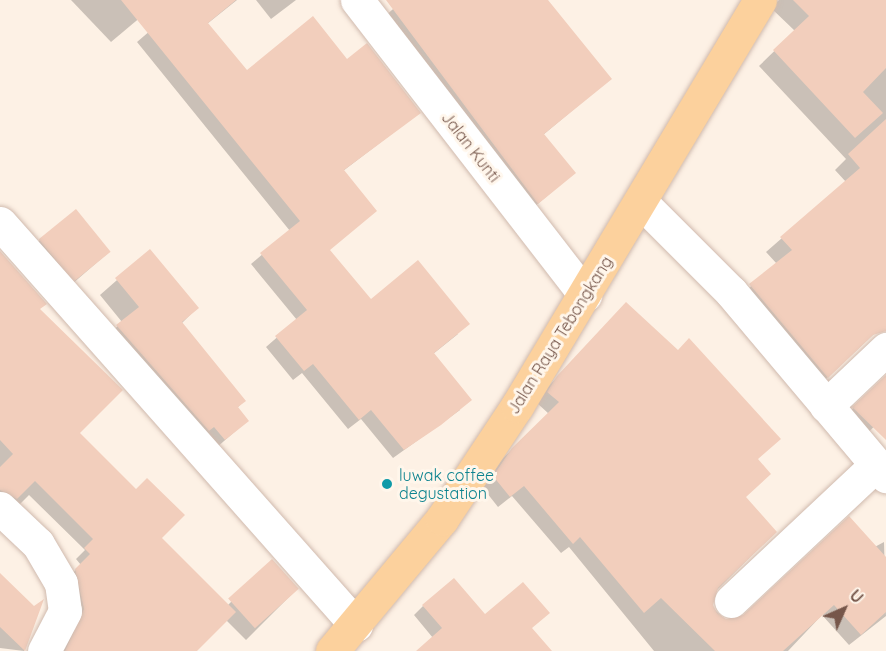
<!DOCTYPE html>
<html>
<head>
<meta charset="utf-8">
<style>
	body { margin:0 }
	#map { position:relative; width:886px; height:651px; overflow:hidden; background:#fdf1e5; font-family:Quicksand,sans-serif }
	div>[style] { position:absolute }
	.shadow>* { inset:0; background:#0003 }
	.building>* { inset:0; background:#f2cebc; transform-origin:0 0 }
	.roads { filter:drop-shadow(0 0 2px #d0baae) drop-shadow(0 0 2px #d0baae) }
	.minor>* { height:33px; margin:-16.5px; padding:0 16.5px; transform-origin:16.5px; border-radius:16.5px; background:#fff }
	.major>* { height:33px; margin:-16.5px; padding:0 16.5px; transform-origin:16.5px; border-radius:16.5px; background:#fcd19d }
	.dots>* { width:16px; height:16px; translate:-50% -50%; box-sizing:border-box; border:3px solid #fff6eb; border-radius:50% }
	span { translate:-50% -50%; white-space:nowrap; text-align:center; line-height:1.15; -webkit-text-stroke:6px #fff6eb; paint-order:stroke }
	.street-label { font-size:16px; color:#76564a }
	.culture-label { font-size:16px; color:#0d838f }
	.left { translate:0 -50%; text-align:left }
	.north { position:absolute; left:814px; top:579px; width:60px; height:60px; -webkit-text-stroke:4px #fff6eb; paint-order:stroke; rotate:45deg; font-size:16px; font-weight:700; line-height:24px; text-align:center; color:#76564a }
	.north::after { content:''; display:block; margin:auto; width:21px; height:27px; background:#76564a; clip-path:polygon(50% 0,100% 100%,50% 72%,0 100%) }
</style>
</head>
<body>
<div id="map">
	<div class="shadow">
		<div style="clip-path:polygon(71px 0,148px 0,142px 16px,111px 42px)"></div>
		<div style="clip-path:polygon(186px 0,237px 0,207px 24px,246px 72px,347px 61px,419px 113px,343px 171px,329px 250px,370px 301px,458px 334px,433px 354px,460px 410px,393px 458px,361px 419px,348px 429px,302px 373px,293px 380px,266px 347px,297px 320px,251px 264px,290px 231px,137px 42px)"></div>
		<div style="clip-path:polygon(256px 0,296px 0,271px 19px)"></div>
		<div style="clip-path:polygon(403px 0,547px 0,610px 79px,543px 135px,574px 173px,527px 213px,382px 19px)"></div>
		<div style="clip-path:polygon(779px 0,886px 0,886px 303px,874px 334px,812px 392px,735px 300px,777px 264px,766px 252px,846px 182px,835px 170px,846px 159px,759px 66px,795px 31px,771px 8px)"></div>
		<div style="clip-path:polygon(40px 240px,109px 252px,64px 291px,29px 251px)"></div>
		<div style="clip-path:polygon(150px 251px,197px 308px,181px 324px,244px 401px,237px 408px,247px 421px,208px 455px,101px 342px,122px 322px,100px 295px)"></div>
		<div style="clip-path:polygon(0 254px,39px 310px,78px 433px,160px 538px,227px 606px,272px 561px,297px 589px,246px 640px,226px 620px,195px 651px,62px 651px,65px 580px,81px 565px,76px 559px,85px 550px,29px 495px,12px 512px,0 503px)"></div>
		<div style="clip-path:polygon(616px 315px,756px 460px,744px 498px,775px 532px,712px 595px,711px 606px,725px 620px,745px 616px,884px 542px,886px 616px,849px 645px,822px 615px,788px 651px,654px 651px,569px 547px,561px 553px,512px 496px,498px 507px,483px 488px,501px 460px,549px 414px,537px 403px,546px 389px)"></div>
		<div style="clip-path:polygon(886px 376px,886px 414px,862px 439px,842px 419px)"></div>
		<div style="clip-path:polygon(0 575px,33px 608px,41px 603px,24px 651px,0 648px)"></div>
		<div style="clip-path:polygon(423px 606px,531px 629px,548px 651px,419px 651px,433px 638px,414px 615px)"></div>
	</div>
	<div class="building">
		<div style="clip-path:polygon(121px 0,236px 0,208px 23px,247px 70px,313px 16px,347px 59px,367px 43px,421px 113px,344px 170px,377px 211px,330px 250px,371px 299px,418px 260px,470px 324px,434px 353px,472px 400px,441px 425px,404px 450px,371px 410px,359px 420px,313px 364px,304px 371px,275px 336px,307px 310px,260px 253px,300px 221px)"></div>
		<div style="clip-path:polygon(386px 0,548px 0,612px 79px,544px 134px,576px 173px,538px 204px)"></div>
		<div style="clip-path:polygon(793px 0,886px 0,886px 68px,863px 92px,883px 113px,855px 138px,773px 50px,809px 16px)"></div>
		<div style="clip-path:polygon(886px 119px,886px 331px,873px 335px,828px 378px,749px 284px,792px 250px,780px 237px,860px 168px,848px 154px)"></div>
		<div style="left:76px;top:209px;width:55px;height:48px;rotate:51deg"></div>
		<div style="clip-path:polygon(150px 249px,199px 308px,182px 322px,246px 401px,238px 407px,249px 421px,225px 440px,214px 427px,209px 431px,116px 325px,139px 307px,115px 278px)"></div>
		<div style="clip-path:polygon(0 251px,47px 304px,40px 309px,123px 390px,80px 433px,136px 489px,147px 478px,185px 515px,162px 538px,236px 612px,197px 651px,65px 651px,84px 609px,75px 569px,90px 554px,84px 548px,93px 539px,35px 481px,17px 499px,0 490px,0 467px,13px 454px,0 440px)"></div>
		<div style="clip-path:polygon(626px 302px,678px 350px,689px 338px,781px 439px,758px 459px,771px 474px,746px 497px,777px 532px,718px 588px,713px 605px,717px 613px,726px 619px,743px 615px,849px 516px,886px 557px,886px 612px,861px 635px,834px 605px,783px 651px,715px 651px,661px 598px,644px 613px,580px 537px,573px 544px,524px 486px,510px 497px,493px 476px,512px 448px,559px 402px,547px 392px,557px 376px)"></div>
		<div style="clip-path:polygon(886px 375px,886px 440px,852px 407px)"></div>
		<div style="left:272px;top:559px;width:40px;height:59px;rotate:48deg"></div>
		<div style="clip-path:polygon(0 573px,34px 606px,44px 599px,25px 651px,0 627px)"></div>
		<div style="clip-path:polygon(454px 578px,485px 614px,523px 582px,550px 613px,532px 628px,552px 651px,416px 651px,442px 628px,422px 605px)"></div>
	</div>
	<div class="roads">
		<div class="minor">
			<div style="left:357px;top:0;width:373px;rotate:52.3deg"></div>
			<div style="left:643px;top:204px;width:124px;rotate:45deg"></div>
			<div style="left:731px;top:292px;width:241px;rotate:49.9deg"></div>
			<div style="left:0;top:223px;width:537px;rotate:48.47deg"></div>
			<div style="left:826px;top:406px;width:83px;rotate:-43.5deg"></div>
			<div style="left:0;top:508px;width:52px;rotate:43.5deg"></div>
			<div style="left:38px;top:544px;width:45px;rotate:59.5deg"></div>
			<div style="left:61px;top:583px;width:28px;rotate:82deg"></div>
			<div style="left:65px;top:611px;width:45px;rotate:117.7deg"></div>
			<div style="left:731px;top:601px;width:199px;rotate:-43.2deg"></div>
		</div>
		<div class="major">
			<div style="left:332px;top:651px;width:172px;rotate:-50.2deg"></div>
			<div style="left:442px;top:519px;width:136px;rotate:-56.4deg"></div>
			<div style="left:517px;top:406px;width:473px;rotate:-59.1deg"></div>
		</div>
	</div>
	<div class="dots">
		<div style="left:387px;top:484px;background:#0f9aa8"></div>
	</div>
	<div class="street-label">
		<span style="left:471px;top:147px;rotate:52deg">Jalan Kunti</span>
		<span style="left:560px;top:335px;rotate:-58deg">Jalan Raya Tebongkang</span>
	</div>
	<div class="culture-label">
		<span class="left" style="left:399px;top:484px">luwak coffee<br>degustation</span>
	</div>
	<div class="north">U</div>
</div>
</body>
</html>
